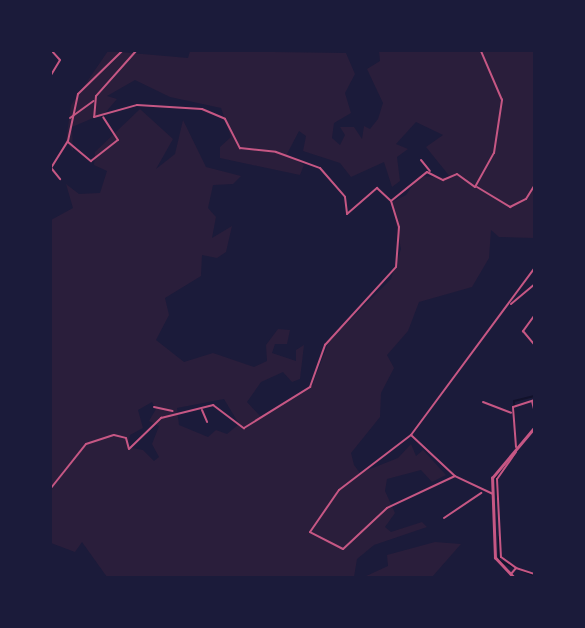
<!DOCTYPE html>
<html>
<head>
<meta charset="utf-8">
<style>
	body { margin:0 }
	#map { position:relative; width:585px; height:628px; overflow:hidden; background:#1b1b3a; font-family:"Work Sans",sans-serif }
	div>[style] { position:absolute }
	.green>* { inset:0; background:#2a1e3b }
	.stream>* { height:2px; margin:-1px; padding:0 1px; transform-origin:1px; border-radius:1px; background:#12122b }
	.minor>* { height:2px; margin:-1px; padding:0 1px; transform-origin:1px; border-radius:1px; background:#c65784 }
	.tertiary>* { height:2.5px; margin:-1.25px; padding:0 1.25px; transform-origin:1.25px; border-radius:1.25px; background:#c65784 }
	span { translate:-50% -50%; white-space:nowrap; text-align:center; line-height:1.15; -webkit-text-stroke:5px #1b1b3a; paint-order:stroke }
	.frame { position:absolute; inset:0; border:52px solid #1b1b3a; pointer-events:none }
</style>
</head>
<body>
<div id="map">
	<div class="green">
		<div style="clip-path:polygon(evenodd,108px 51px,188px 58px,190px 51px,346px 53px,355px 74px,345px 93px,351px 113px,334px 123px,332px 138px,340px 145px,345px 135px,340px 127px,354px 127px,362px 139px,364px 126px,370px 129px,378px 119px,383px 103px,367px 69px,380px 61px,379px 51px,534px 51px,534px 238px,499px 237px,491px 230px,489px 258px,472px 287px,419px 302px,408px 331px,387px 355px,394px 368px,381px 393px,380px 417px,351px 453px,354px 465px,360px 473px,398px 458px,411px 444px,416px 456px,423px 450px,446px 475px,432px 482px,421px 470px,387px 479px,385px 491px,395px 513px,385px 527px,391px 532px,422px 522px,427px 527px,374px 545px,357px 559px,354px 577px,107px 577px,82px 542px,75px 552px,51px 543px,51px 220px,73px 208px,66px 184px,79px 194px,100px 193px,107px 171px,94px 165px,95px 152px,140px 109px,173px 139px,156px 169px,175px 154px,183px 120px,206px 167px,241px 176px,233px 184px,213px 185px,208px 208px,216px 217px,212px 238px,232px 226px,226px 252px,217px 258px,202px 255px,201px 276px,165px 298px,169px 315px,156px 340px,184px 362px,213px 353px,254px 367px,267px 361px,266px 345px,278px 329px,290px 330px,287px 344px,275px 344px,272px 353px,296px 361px,296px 350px,304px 345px,300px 379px,292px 382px,283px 372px,261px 382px,247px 402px,261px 417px,311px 388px,329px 341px,391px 279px,401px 249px,392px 202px,406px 195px,419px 176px,451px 178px,426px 147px,443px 135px,416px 122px,396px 144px,408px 149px,397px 157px,400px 181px,392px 187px,384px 162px,351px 177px,340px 163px,303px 151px,306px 136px,299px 131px,287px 154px,304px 165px,300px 175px,220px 158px,220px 147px,231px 137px,221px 108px,170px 97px,135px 80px,107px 96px,117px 99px,105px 113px,72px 127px,73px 151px,66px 141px,71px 105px,108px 51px,224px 399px,239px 424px,227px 434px,216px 430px,208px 437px,179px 425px,177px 408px,224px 399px,108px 51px,152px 402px,156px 409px,149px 421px,159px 426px,152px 444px,159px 457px,154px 461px,143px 450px,127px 447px,130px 435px,143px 428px,138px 410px,152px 402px)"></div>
		<div style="clip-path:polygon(435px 542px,461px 544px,432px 577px,364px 577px,388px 566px,387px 555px)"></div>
	</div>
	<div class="stream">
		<div style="left:534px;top:350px;width:21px;rotate:90deg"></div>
		<div style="left:514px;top:423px;width:22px;rotate:-90deg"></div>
		<div style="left:514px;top:401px;width:21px;rotate:-14deg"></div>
		<div style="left:497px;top:497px;width:23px;rotate:-92deg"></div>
		<div style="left:496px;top:474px;width:25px;rotate:-45deg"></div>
		<div style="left:499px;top:537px;width:24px;rotate:90deg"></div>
		<div style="left:499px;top:561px;width:38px;rotate:22deg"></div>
	</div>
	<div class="minor">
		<div style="left:136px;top:51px;width:60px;rotate:131.6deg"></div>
		<div style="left:96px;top:96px;width:21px;rotate:95deg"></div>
		<div style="left:94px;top:117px;width:45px;rotate:-15.6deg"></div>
		<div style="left:137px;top:105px;width:65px;rotate:3.5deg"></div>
		<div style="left:202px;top:109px;width:25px;rotate:23deg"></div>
		<div style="left:225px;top:119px;width:33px;rotate:63deg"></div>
		<div style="left:240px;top:148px;width:36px;rotate:6deg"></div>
		<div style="left:276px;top:152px;width:47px;rotate:20deg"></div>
		<div style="left:320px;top:168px;width:38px;rotate:49deg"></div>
		<div style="left:345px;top:197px;width:17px;rotate:83deg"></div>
		<div style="left:347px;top:214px;width:40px;rotate:-41deg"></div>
		<div style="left:377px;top:188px;width:18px;rotate:43deg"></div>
		<div style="left:51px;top:75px;width:17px;rotate:-59deg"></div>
		<div style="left:60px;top:60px;width:12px;rotate:-132deg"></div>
		<div style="left:70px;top:118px;width:29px;rotate:-36deg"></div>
		<div style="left:68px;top:142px;width:30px;rotate:40deg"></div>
		<div style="left:91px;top:161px;width:34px;rotate:-38deg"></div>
		<div style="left:118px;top:140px;width:27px;rotate:-123deg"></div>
		<div style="left:421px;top:160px;width:14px;rotate:51deg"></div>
		<div style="left:51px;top:168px;width:32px;rotate:-58deg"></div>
		<div style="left:68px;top:141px;width:48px;rotate:-78deg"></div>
		<div style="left:78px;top:94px;width:62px;rotate:-44.3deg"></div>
		<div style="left:52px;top:169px;width:13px;rotate:51deg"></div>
		<div style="left:477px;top:187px;width:39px;rotate:31deg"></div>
		<div style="left:510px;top:207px;width:18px;rotate:-27deg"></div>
		<div style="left:526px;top:199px;width:15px;rotate:-58deg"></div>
		<div style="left:511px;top:304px;width:30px;rotate:-40deg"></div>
		<div style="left:534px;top:316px;width:19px;rotate:126deg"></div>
		<div style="left:523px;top:331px;width:17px;rotate:50deg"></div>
		<div style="left:534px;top:356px;width:10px;rotate:90deg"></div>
		<div style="left:532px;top:401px;width:8px;rotate:76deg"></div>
		<div style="left:483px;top:402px;width:30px;rotate:21deg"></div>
		<div style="left:154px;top:407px;width:19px;rotate:12deg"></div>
		<div style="left:202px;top:410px;width:13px;rotate:67deg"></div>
		<div style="left:411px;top:435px;width:60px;rotate:43deg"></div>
		<div style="left:516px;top:447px;width:40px;rotate:-94.3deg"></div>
		<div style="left:513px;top:407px;width:22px;rotate:-18deg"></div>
		<div style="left:516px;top:452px;width:33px;rotate:125deg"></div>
		<div style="left:497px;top:479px;width:78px;rotate:87.1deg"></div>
		<div style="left:501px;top:557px;width:19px;rotate:36deg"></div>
		<div style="left:51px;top:488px;width:56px;rotate:-51.5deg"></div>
		<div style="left:86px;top:444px;width:29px;rotate:-18deg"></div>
		<div style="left:114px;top:435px;width:12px;rotate:14deg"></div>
		<div style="left:126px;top:438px;width:11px;rotate:75deg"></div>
		<div style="left:129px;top:449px;width:45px;rotate:-44.1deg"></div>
		<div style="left:161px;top:418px;width:54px;rotate:-14deg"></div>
		<div style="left:213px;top:405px;width:39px;rotate:37deg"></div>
		<div style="left:244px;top:428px;width:78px;rotate:-31.8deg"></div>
		<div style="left:310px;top:387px;width:45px;rotate:-70.3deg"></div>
		<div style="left:325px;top:345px;width:105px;rotate:-47.7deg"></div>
		<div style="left:396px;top:267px;width:40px;rotate:-85.7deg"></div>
		<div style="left:399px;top:227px;width:27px;rotate:-107deg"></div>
		<div style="left:391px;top:201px;width:46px;rotate:-38.9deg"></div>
		<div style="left:427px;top:172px;width:18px;rotate:27deg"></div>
		<div style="left:443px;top:180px;width:15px;rotate:-23deg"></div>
		<div style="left:457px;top:174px;width:22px;rotate:36deg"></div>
		<div style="left:475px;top:187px;width:39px;rotate:-61deg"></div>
		<div style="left:494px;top:153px;width:54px;rotate:-81.4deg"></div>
		<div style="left:502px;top:100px;width:53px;rotate:-113.2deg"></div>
		<div style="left:493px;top:494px;width:42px;rotate:-154.7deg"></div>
		<div style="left:455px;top:476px;width:75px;rotate:154.8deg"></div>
		<div style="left:387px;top:508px;width:60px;rotate:137deg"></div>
		<div style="left:343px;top:549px;width:37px;rotate:-153deg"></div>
		<div style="left:310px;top:532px;width:51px;rotate:-55.4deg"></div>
		<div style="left:339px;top:490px;width:91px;rotate:-37.4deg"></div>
		<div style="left:411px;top:435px;width:207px;rotate:-53.5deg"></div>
		<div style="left:444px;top:518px;width:45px;rotate:-34deg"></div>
		<div style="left:511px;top:574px;width:8px;rotate:-50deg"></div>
		<div style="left:516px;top:568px;width:19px;rotate:18deg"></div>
	</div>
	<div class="tertiary">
		<div style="left:513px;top:577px;width:26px;rotate:-133deg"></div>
		<div style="left:495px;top:558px;width:80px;rotate:-92.1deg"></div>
		<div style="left:492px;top:478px;width:65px;rotate:-50deg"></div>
	</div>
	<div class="frame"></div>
</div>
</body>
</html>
